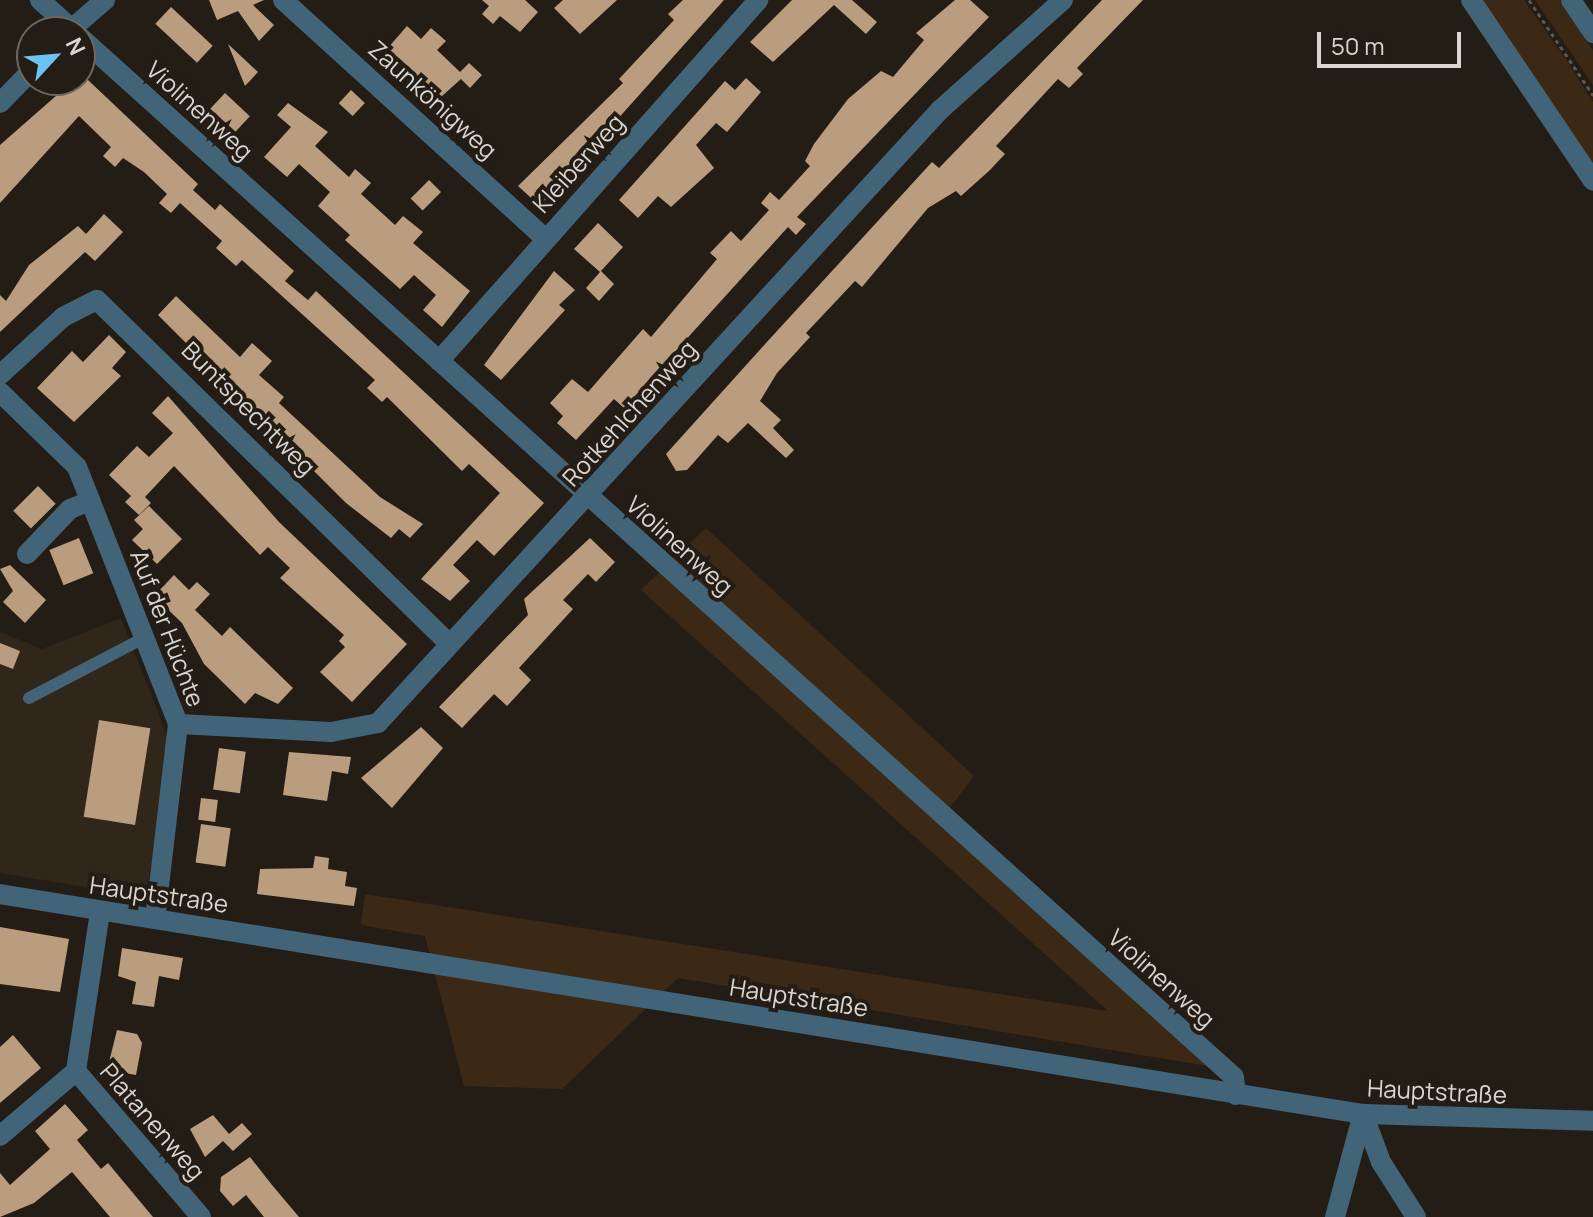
<!DOCTYPE html>
<html>
<head>
<meta charset="utf-8">
<style>
	body { margin:0 }
	#map { position:relative; width:1593px; height:1217px; overflow:hidden; background:#241d15; font-family:Manrope,sans-serif }
	div>[style] { position:absolute }
	.built>* { inset:0; background:#31261a }
	.green>* { inset:0; background:#3c2915 }
	.building>* { inset:0; background:#ba9c7e; transform-origin:0 0 }
	.path>* { height:3px; margin-top:-1.5px; transform-origin:0; background:repeating-linear-gradient(90deg,#5c564f 0 4px,transparent 0 8px) }
	.service>* { height:12px; margin:-6px; padding:0 6px; transform-origin:6px; border-radius:6px; background:#426479 }
	.minor>* { height:20px; margin:-10px; padding:0 10px; transform-origin:10px; border-radius:10px; background:#426479 }
	.tertiary>* { height:20px; margin:-10px; padding:0 10px; transform-origin:10px; border-radius:10px; background:#426479 }
	span { translate:-50% -50%; white-space:nowrap; text-align:center; line-height:1.15; -webkit-text-stroke:8px #241d15; paint-order:stroke }
	.street-label { font-size:24px; color:#dbd6d1 }
	.north { position:absolute; left:16px; top:16px; width:80px; height:80px; box-sizing:border-box; background:#241d15; border:2px solid #6d6760; border-radius:50%; rotate:64deg; font-size:22px; font-weight:700; line-height:32px; text-align:center; color:#dbd6d1 }
	.north::after { content:''; display:block; margin:auto; width:28px; height:36px; background:#6ec2f3; clip-path:polygon(50% 0,100% 100%,50% 72%,0 100%) }
	.scale { position:absolute; left:1317px; top:32px; width:144px; height:36px; box-sizing:border-box; border:4px solid #dbd6d1; border-top:0; padding-left:10px; font-size:24px; line-height:28px; white-space:nowrap; color:#dbd6d1; -webkit-text-stroke:6px #241d15; paint-order:stroke }
</style>
</head>
<body>
<div id="map">
	<div class="built">
		<div style="clip-path:polygon(121px 618px,171px 745px,146px 897px,0 873px,0 632px,42px 649px)"></div>
	</div>
	<div class="green">
		<div style="clip-path:polygon(1479px 0,1524px 0,1569px 64px,1593px 102px,1593px 170px)"></div>
		<div style="clip-path:polygon(1535px 0,1560px 0,1593px 51px,1593px 85px)"></div>
		<div style="clip-path:polygon(706px 528px,974px 776px,949px 809px,1244px 1072px,678px 978px,562px 1089px,464px 1086px,425px 936px,361px 925px,365px 894px,1108px 1011px,641px 590px)"></div>
	</div>
	<div class="building">
		<div style="clip-path:polygon(209px 0,264px 0,253px 5px,274px 25px,259px 41px,238px 11px,217px 20px)"></div>
		<div style="clip-path:polygon(482px 0,525px 0,538px 12px,520px 32px,500px 16px,493px 24px,482px 14px,489px 6px)"></div>
		<div style="clip-path:polygon(563px 0,617px 0,580px 34px,554px 8px)"></div>
		<div style="clip-path:polygon(683px 0,724px 0,540px 206px,518px 186px,623px 83px,619px 79px,674px 20px,668px 14px)"></div>
		<div style="clip-path:polygon(792px 0,852px 0,877px 22px,866px 34px,834px 5px,773px 62px,750px 42px)"></div>
		<div style="clip-path:polygon(955px 0,970px 0,989px 17px,797px 217px,806px 224px,796px 235px,788px 227px,624px 408px,614px 399px,576px 440px,557px 423px,563px 416px,550px 403px,572px 379px,588px 392px,643px 329px,651px 337px,717px 259px,710px 253px,731px 231px,741px 241px,769px 210px,761px 203px,770px 192px,779px 200px,810px 166px,805px 161px,814px 144px,848px 99px,881px 71px,893px 77px,924px 40px,916px 33px)"></div>
		<div style="clip-path:polygon(1102px 0,1143px 0,1077px 68px,1083px 74px,1069px 88px,1058px 79px,996px 146px,1005px 154px,990px 170px,961px 196px,956px 191px,928px 208px,862px 287px,855px 281px,806px 333px,810px 337px,777px 373px,760px 401px,781px 420px,773px 428px,794px 450px,786px 458px,748px 423px,728px 443px,718px 435px,687px 470px,676px 471px,666px 454px,766px 343px,932px 162px,939px 168px)"></div>
		<div style="left:171px;top:7px;width:57px;height:23px;rotate:43deg"></div>
		<div style="clip-path:polygon(407px 26px,421px 39px,431px 28px,446px 41px,437px 50px,460px 72px,469px 63px,482px 75px,470px 88px,461px 79px,432px 105px,379px 58px)"></div>
		<div style="clip-path:polygon(228px 44px,258px 72px,245px 86px)"></div>
		<div style="clip-path:polygon(746px 78px,761px 92px,727px 132px,716px 123px,696px 145px,714px 168px,671px 207px,658px 196px,638px 218px,619px 200px,725px 81px,735px 90px)"></div>
		<div style="clip-path:polygon(62px 80px,88px 80px,198px 184px,193px 190px,215px 210px,220px 204px,294px 271px,285px 281px,308px 300px,316px 291px,544px 503px,494px 556px,477px 540px,453px 565px,470px 581px,450px 601px,421px 579px,500px 493px,469px 464px,462px 471px,387px 397px,382px 402px,367px 388px,375px 380px,242px 260px,236px 266px,216px 248px,222px 241px,180px 203px,171px 213px,159px 203px,167px 194px,144px 172px,123px 158px,115px 167px,103px 156px,111px 147px,79px 116px,0 203px,0 145px,57px 95px,52px 90px)"></div>
		<div style="left:351px;top:90px;width:19px;height:18px;rotate:43deg"></div>
		<div style="left:225px;top:93px;width:34px;height:29px;rotate:43deg"></div>
		<div style="clip-path:polygon(288px 103px,328px 132px,315px 146px,349px 177px,355px 169px,371px 183px,361px 194px,395px 225px,403px 216px,423px 232px,413px 243px,470px 291px,442px 327px,423px 310px,436px 295px,414px 275px,400px 289px,345px 240px,350px 235px,318px 206px,330px 192px,299px 164px,287px 177px,264px 157px,291px 127px,277px 115px)"></div>
		<div style="left:429px;top:180px;width:17px;height:26px;rotate:45deg"></div>
		<div style="clip-path:polygon(104px 214px,123px 232px,95px 261px,85px 252px,0 332px,0 295px,6px 301px,29px 265px,78px 226px,86px 234px)"></div>
		<div style="clip-path:polygon(598px 223px,623px 247px,601px 271px,614px 284px,599px 301px,586px 288px,600px 272px,574px 249px)"></div>
		<div style="clip-path:polygon(554px 271px,575px 290px,559px 305px,565px 310px,501px 380px,484px 365px)"></div>
		<div style="clip-path:polygon(176px 296px,240px 357px,252px 343px,272px 361px,259px 375px,284px 397px,279px 403px,380px 497px,423px 524px,410px 538px,399px 529px,391px 538px,346px 503px,158px 315px)"></div>
		<div style="clip-path:polygon(109px 335px,126px 352px,112px 368px,121px 376px,74px 422px,37px 388px,72px 351px,83px 362px)"></div>
		<div style="clip-path:polygon(168px 396px,279px 522px,407px 644px,352px 702px,320px 672px,345px 647px,339px 641px,344px 635px,280px 578px,290px 568px,268px 547px,260px 555px,174px 466px,145px 497px,151px 503px,139px 515px,125px 502px,131px 496px,109px 475px,137px 446px,149px 457px,173px 433px,152px 413px)"></div>
		<div style="left:38px;top:486px;width:25px;height:35px;rotate:45deg"></div>
		<div style="clip-path:polygon(149px 506px,182px 539px,157px 564px,132px 540px,143px 529px,134px 520px)"></div>
		<div style="left:79px;top:538px;width:38px;height:32px;rotate:68deg"></div>
		<div style="clip-path:polygon(590px 538px,615px 562px,596px 582px,588px 574px,563px 600px,573px 609px,519px 668px,531px 680px,507px 706px,494px 694px,462px 728px,439px 707px,528px 615px,524px 599px)"></div>
		<div style="clip-path:polygon(10px 565px,46px 600px,25px 623px,3px 602px,13px 591px,0 569px)"></div>
		<div style="clip-path:polygon(174px 575px,189px 590px,197px 582px,210px 594px,195px 610px,222px 636px,230px 627px,293px 688px,278px 704px,255px 693px,245px 704px,204px 664px,182px 623px,154px 596px)"></div>
		<div style="clip-path:polygon(0 643px,20px 651px,13px 669px,0 664px)"></div>
		<div style="left:99px;top:720px;width:52px;height:98px;rotate:9deg"></div>
		<div style="clip-path:polygon(421px 727px,443px 748px,392px 808px,361px 778px)"></div>
		<div style="left:219px;top:748px;width:27px;height:42px;rotate:8deg"></div>
		<div style="clip-path:polygon(289px 752px,351px 757px,348px 774px,332px 771px,327px 801px,283px 795px)"></div>
		<div style="left:201px;top:798px;width:17px;height:22px;rotate:7deg"></div>
		<div style="left:201px;top:824px;width:30px;height:39px;rotate:8deg"></div>
		<div style="clip-path:polygon(315px 856px,329px 858px,328px 869px,347px 872px,345px 886px,357px 888px,354px 906px,257px 894px,260px 869px,313px 868px)"></div>
		<div style="clip-path:polygon(0 927px,69px 939px,60px 992px,0 984px)"></div>
		<div style="clip-path:polygon(122px 948px,183px 958px,179px 980px,159px 976px,154px 1007px,132px 1004px,136px 982px,118px 976px)"></div>
		<div style="clip-path:polygon(117px 1030px,137px 1034px,142px 1043px,136px 1075px,107px 1070px)"></div>
		<div style="clip-path:polygon(13px 1035px,41px 1068px,0 1103px,0 1047px)"></div>
		<div style="clip-path:polygon(65px 1104px,88px 1130px,77px 1140px,101px 1169px,108px 1163px,153px 1217px,110px 1217px,72px 1172px,34px 1203px,0 1217px,0 1173px,10px 1185px,50px 1149px,35px 1131px)"></div>
		<div style="clip-path:polygon(213px 1115px,229px 1134px,242px 1123px,252px 1134px,233px 1151px,223px 1141px,205px 1157px,190px 1129px)"></div>
		<div style="clip-path:polygon(250px 1157px,272px 1185px,299px 1217px,264px 1217px,246px 1195px,233px 1206px,220px 1191px,221px 1177px)"></div>
	</div>
	<div class="path">
		<div style="left:1529px;top:0;width:115px;rotate:56deg"></div>
	</div>
	<div class="service">
		<div style="left:29px;top:698px;width:130px;rotate:-27.6deg"></div>
	</div>
	<div class="minor">
		<div style="left:40px;top:0;width:47px;rotate:42.4deg"></div>
		<div style="left:283px;top:0;width:355px;rotate:42.3deg"></div>
		<div style="left:1471px;top:0;width:218px;rotate:56deg"></div>
		<div style="left:1571px;top:0;width:40px;rotate:56deg"></div>
		<div style="left:68px;top:32px;width:49px;rotate:-40.9deg"></div>
		<div style="left:80px;top:37px;width:1553px;rotate:42.03deg"></div>
		<div style="left:1234px;top:1077px;width:18px;rotate:84deg"></div>
		<div style="left:0;top:103px;width:46px;rotate:-45.9deg"></div>
		<div style="left:439px;top:361px;width:482px;rotate:-48.5deg"></div>
		<div style="left:0;top:375px;width:86px;rotate:-42.6deg"></div>
		<div style="left:63px;top:317px;width:38px;rotate:-27deg"></div>
		<div style="left:97px;top:300px;width:492px;rotate:44.3deg"></div>
		<div style="left:0;top:392px;width:107px;rotate:44.2deg"></div>
		<div style="left:77px;top:467px;width:276px;rotate:68.5deg"></div>
		<div style="left:178px;top:724px;width:196px;rotate:96.7deg"></div>
		<div style="left:27px;top:554px;width:62px;rotate:-46.3deg"></div>
		<div style="left:70px;top:509px;width:22px;rotate:-22deg"></div>
		<div style="left:178px;top:724px;width:153px;rotate:3deg"></div>
		<div style="left:331px;top:732px;width:48px;rotate:-10.8deg"></div>
		<div style="left:378px;top:723px;width:832px;rotate:-47.49deg"></div>
		<div style="left:940px;top:110px;width:165px;rotate:-41.8deg"></div>
		<div style="left:100px;top:912px;width:161px;rotate:98.6deg"></div>
		<div style="left:76px;top:1071px;width:192px;rotate:49.4deg"></div>
		<div style="left:1363px;top:1114px;width:51px;rotate:69.4deg"></div>
		<div style="left:1381px;top:1162px;width:65px;rotate:57.5deg"></div>
		<div style="left:0;top:1136px;width:100px;rotate:-40.5deg"></div>
		<div style="left:1335px;top:1217px;width:107px;rotate:-74.8deg"></div>
	</div>
	<div class="tertiary">
		<div style="left:0;top:894px;width:1381px;rotate:9.17deg"></div>
		<div style="left:1363px;top:1114px;width:230px;rotate:1.7deg"></div>
	</div>
	<div class="street-label">
		<span style="left:433px;top:99px;rotate:42deg">Zaunkönigweg</span>
		<span style="left:200px;top:110px;rotate:42deg">Violinenweg</span>
		<span style="left:578px;top:163px;rotate:-48deg">Kleiberweg</span>
		<span style="left:249px;top:408px;rotate:45deg">Buntspechtweg</span>
		<span style="left:629px;top:413px;rotate:-48deg">Rotkehlchenweg</span>
		<span style="left:680px;top:545px;rotate:42deg">Violinenweg</span>
		<span style="left:168px;top:628px;rotate:69deg">Auf der Hüchte</span>
		<span style="left:159px;top:894px;rotate:8deg">Hauptstraße</span>
		<span style="left:1162px;top:978px;rotate:42deg">Violinenweg</span>
		<span style="left:799px;top:997px;rotate:9deg">Hauptstraße</span>
		<span style="left:1437px;top:1091px;rotate:3deg">Hauptstraße</span>
		<span style="left:153px;top:1121px;rotate:49deg">Platanenweg</span>
	</div>
	<div class="north">N</div>
	<div class="scale">50 m</div>
</div>
</body>
</html>
